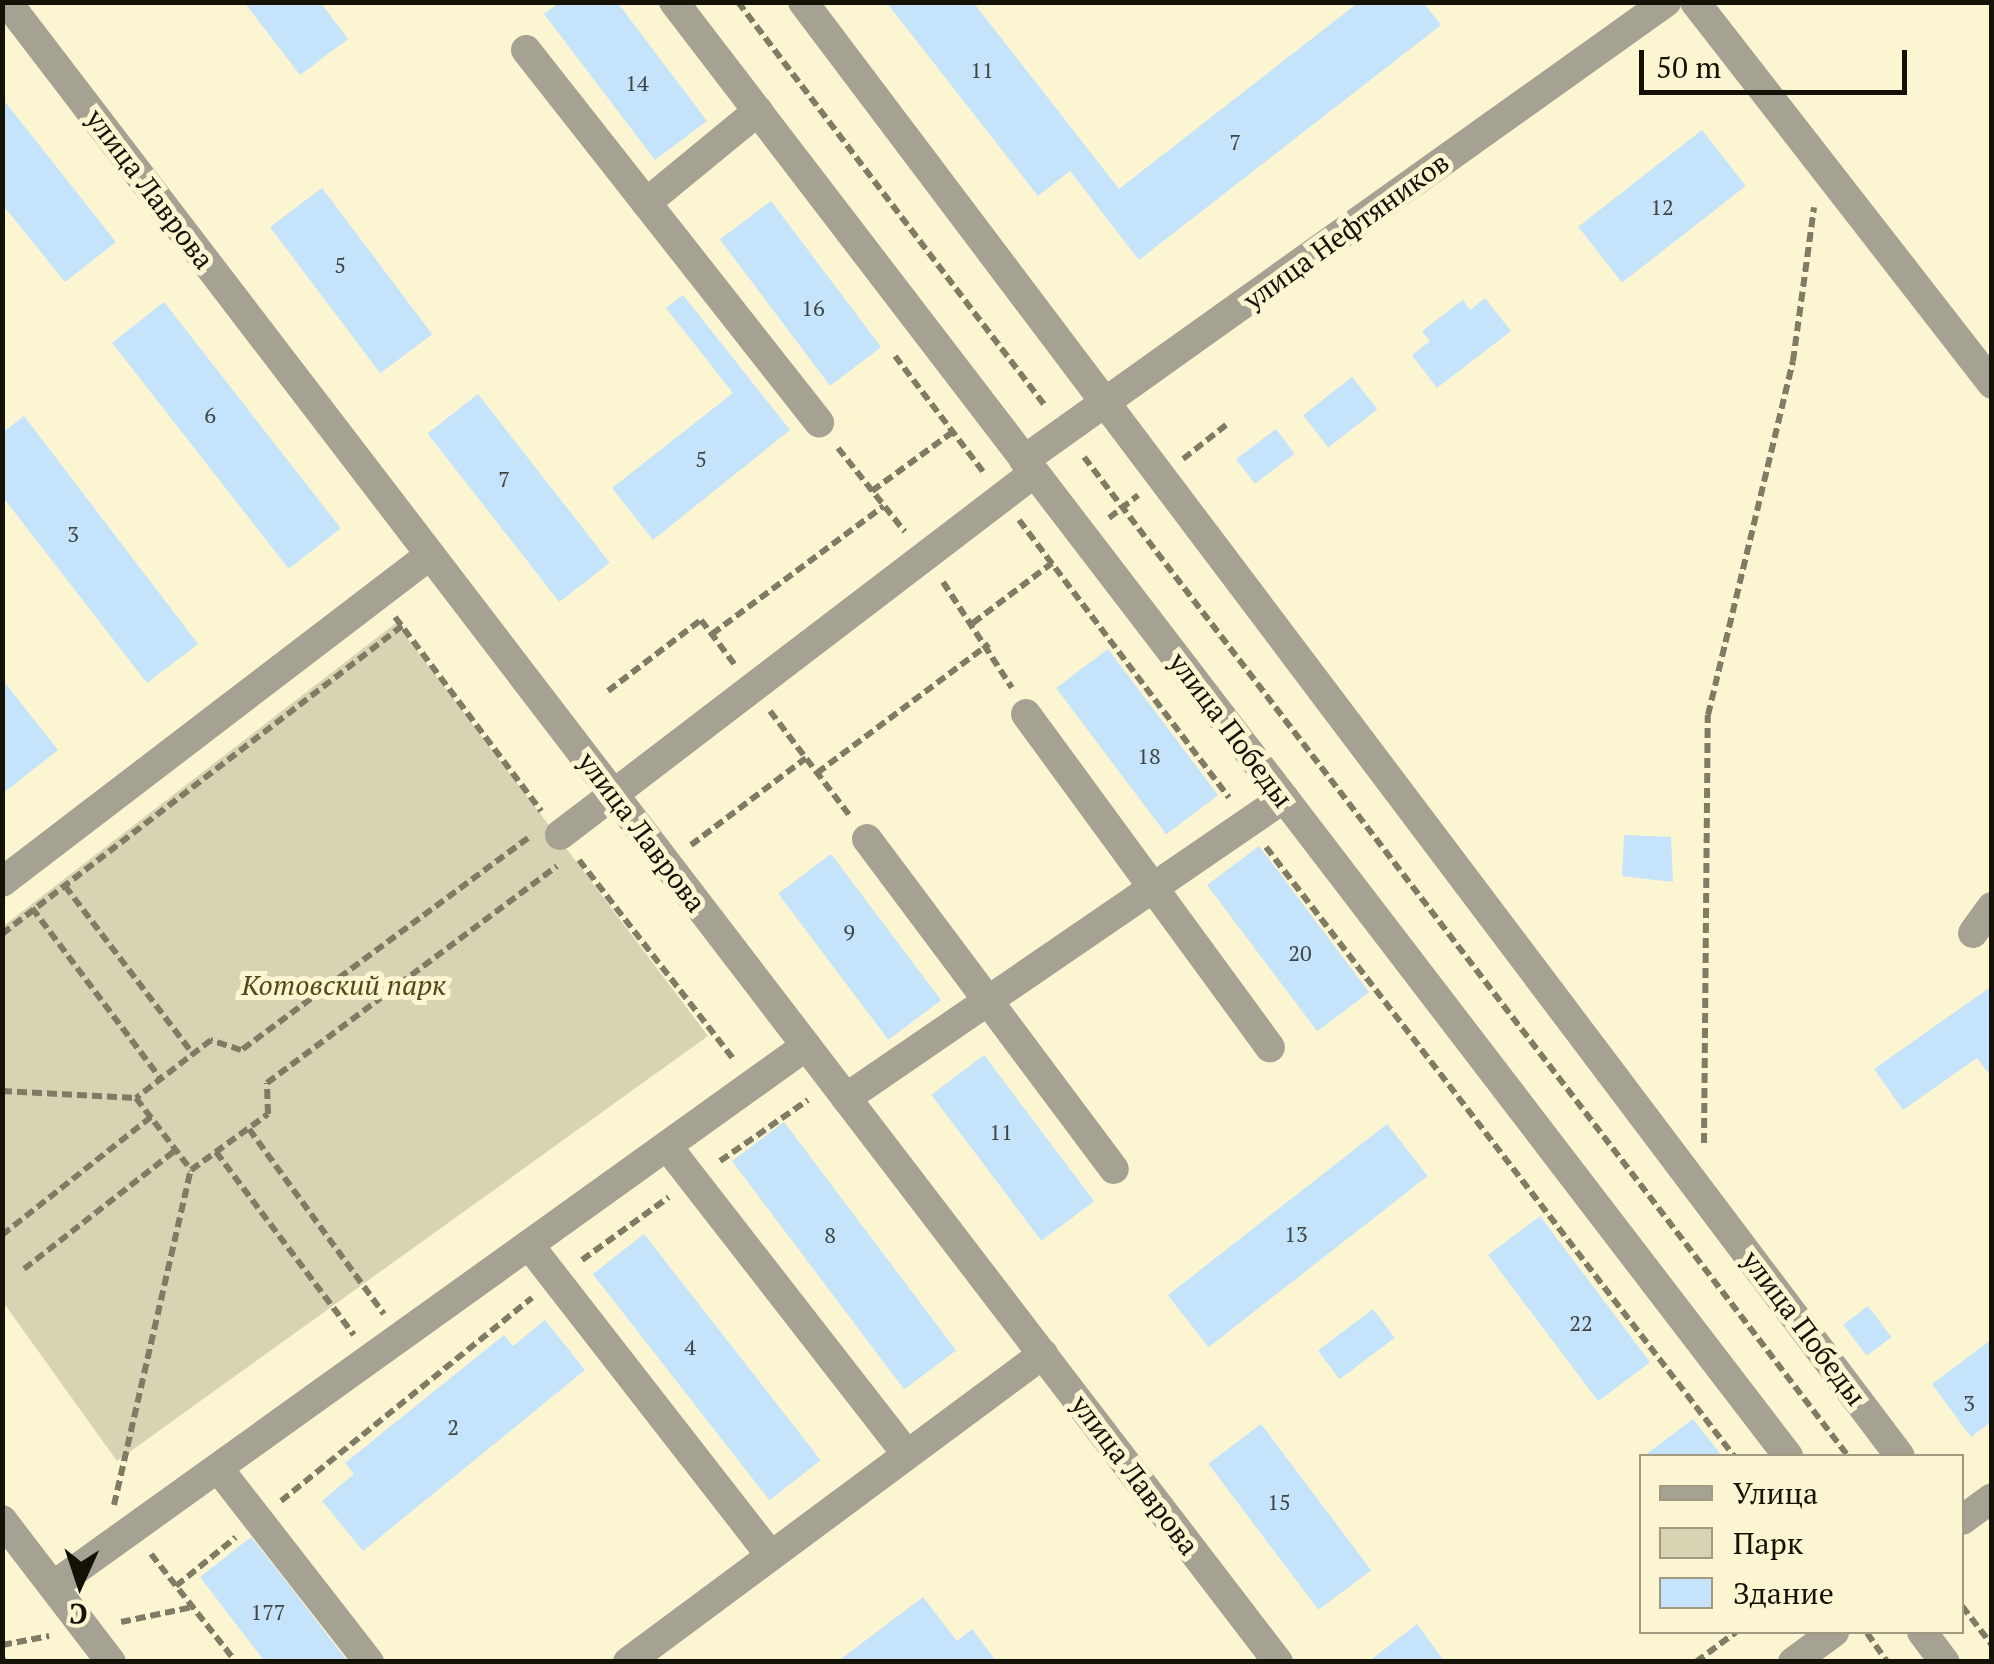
<!DOCTYPE html>
<html>
<head>
<meta charset="utf-8">
<style>
	body { margin:0 }
	#map { position:relative; width:1994px; height:1664px; overflow:hidden; background:#fbf5d1; font-family:"PT Serif",serif }
	div>[style] { position:absolute }
	.green>* { inset:0; background:#d8d3b3 }
	.building>* { inset:0; background:#c6e3fc; transform-origin:0 0 }
	.path>* { height:6px; margin-top:-3px; transform-origin:0; background:repeating-linear-gradient(90deg,#7f7b64 0 10px,transparent 0 15px) }
	.minor>* { height:30px; margin:-15px; padding:0 15px; transform-origin:15px; border-radius:15px; background:#a5a293 }
	span { translate:-50% -50%; white-space:nowrap; text-align:center; line-height:1.15; -webkit-text-stroke:10px #fbf5d1; paint-order:stroke }
	.number-label { font-size:22px; color:#404644 }
	.number-label span { -webkit-text-stroke-width:0 }
	.street-label { font-size:28px; color:#141206 }
	.park-label { font-size:28px; color:#514917; font-style:italic }
	.frame { position:absolute; inset:0; border:5px solid #141206; pointer-events:none }
	.legend { position:absolute; left:1639px; top:1454px; width:325px; height:180px; box-sizing:border-box; background:#fbf5d1; border:2px solid #9f9a80; margin:0; padding:12px 18px; list-style:none; font-size:30px; color:#141206 }
	.legend li { display:flex; align-items:center; gap:20px; height:50px }
	.legend b { width:50px; border:2px solid #9f9a80 }
	.north { position:absolute; left:30px; top:1534px; width:100px; height:100px; -webkit-text-stroke:8px #fbf5d1; paint-order:stroke; rotate:183deg; font-size:28px; font-weight:700; line-height:40px; text-align:center; color:#141206 }
	.north::after { content:''; display:block; margin:auto; width:35px; height:45px; background:#141206; clip-path:polygon(50% 0,100% 100%,50% 72%,0 100%) }
	.scale { position:absolute; left:1639px; top:50px; width:268px; height:45px; box-sizing:border-box; border:5px solid #141206; border-top:0; padding-left:12px; font-size:30px; line-height:35px; white-space:nowrap; color:#141206; -webkit-text-stroke:8px #fbf5d1; paint-order:stroke }
</style>
</head>
<body>
<div id="map">
	<div class="green">
		<div style="clip-path:polygon(396px 623px,708px 1036px,117px 1461px,3px 1302px,2px 927px)"></div>
	</div>
	<div class="building">
		<div style="clip-path:polygon(244px 2px,320px 2px,348px 39px,300px 75px)"></div>
		<div style="clip-path:polygon(560px 2px,617px 2px,707px 121px,655px 160px,544px 14px)"></div>
		<div style="clip-path:polygon(886px 2px,973px 2px,1119px 189px,1359px 2px,1423px 2px,1441px 25px,1139px 260px,1070px 171px,1038px 196px)"></div>
		<div style="clip-path:polygon(2px 98px,116px 242px,65px 282px,2px 204px)"></div>
		<div style="left:1702px;top:130px;width:71px;height:157px;rotate:52deg"></div>
		<div style="left:322px;top:188px;width:183px;height:65px;rotate:53deg"></div>
		<div style="left:771px;top:201px;width:183px;height:64px;rotate:53deg"></div>
		<div style="clip-path:polygon(683px 295px,790px 430px,653px 540px,612px 488px,733px 393px,666px 308px)"></div>
		<div style="clip-path:polygon(1485px 298px,1511px 331px,1437px 388px,1412px 355px,1430px 341px,1422px 331px,1463px 300px,1470px 310px)"></div>
		<div style="left:164px;top:302px;width:287px;height:66px;rotate:52deg"></div>
		<div style="left:1352px;top:377px;width:41px;height:62px;rotate:52deg"></div>
		<div style="left:478px;top:394px;width:214px;height:64px;rotate:52deg"></div>
		<div style="clip-path:polygon(24px 416px,198px 644px,147px 683px,2px 496px,2px 433px)"></div>
		<div style="left:1276px;top:429px;width:31px;height:50px;rotate:53deg"></div>
		<div style="left:1108px;top:649px;width:183px;height:65px;rotate:53deg"></div>
		<div style="clip-path:polygon(2px 679px,58px 750px,2px 794px)"></div>
		<div style="clip-path:polygon(1624px 835px,1671px 837px,1673px 882px,1622px 876px)"></div>
		<div style="left:1259px;top:846px;width:183px;height:65px;rotate:53deg"></div>
		<div style="left:831px;top:854px;width:183px;height:66px;rotate:53deg"></div>
		<div style="clip-path:polygon(1992px 986px,1992px 1078px,1977px 1058px,1903px 1110px,1874px 1069px)"></div>
		<div style="left:984px;top:1055px;width:183px;height:66px;rotate:53deg"></div>
		<div style="left:784px;top:1122px;width:286px;height:65px;rotate:53deg"></div>
		<div style="left:1387px;top:1124px;width:66px;height:278px;rotate:52deg"></div>
		<div style="left:1540px;top:1216px;width:183px;height:65px;rotate:53deg"></div>
		<div style="left:644px;top:1234px;width:287px;height:65px;rotate:52deg"></div>
		<div style="left:1868px;top:1306px;width:39px;height:31px;rotate:53deg"></div>
		<div style="left:1373px;top:1309px;width:36px;height:69px;rotate:53deg"></div>
		<div style="clip-path:polygon(545px 1320px,585px 1370px,363px 1551px,322px 1501px,354px 1474px,345px 1463px,504px 1335px,513px 1346px)"></div>
		<div style="clip-path:polygon(1992px 1339px,1992px 1421px,1971px 1437px,1932px 1384px)"></div>
		<div style="clip-path:polygon(1693px 1419px,1722px 1456px,1644px 1456px)"></div>
		<div style="left:1261px;top:1424px;width:183px;height:66px;rotate:53deg"></div>
		<div style="clip-path:polygon(251px 1537px,275px 1567px,348px 1662px,265px 1662px,200px 1577px)"></div>
		<div style="clip-path:polygon(923px 1597px,957px 1641px,972px 1629px,997px 1662px,837px 1662px)"></div>
		<div style="clip-path:polygon(1417px 1624px,1445px 1662px,1368px 1662px)"></div>
	</div>
	<div class="path">
		<div style="left:738px;top:2px;width:509px;rotate:52.75deg"></div>
		<div style="left:895px;top:356px;width:148px;rotate:52.7deg"></div>
		<div style="left:838px;top:448px;width:107px;rotate:51.4deg"></div>
		<div style="left:1084px;top:457px;width:1258px;rotate:52.59deg"></div>
		<div style="left:1183px;top:459px;width:55px;rotate:-38.3deg"></div>
		<div style="left:872px;top:491px;width:102px;rotate:-36.2deg"></div>
		<div style="left:1109px;top:518px;width:37px;rotate:-38deg"></div>
		<div style="left:1019px;top:520px;width:348px;rotate:52.9deg"></div>
		<div style="left:943px;top:582px;width:126px;rotate:56.9deg"></div>
		<div style="left:395px;top:617px;width:243px;rotate:53deg"></div>
		<div style="left:973px;top:623px;width:99px;rotate:-37.2deg"></div>
		<div style="left:712px;top:634px;width:214px;rotate:-36.7deg"></div>
		<div style="left:608px;top:691px;width:117px;rotate:-37.4deg"></div>
		<div style="left:701px;top:620px;width:56px;rotate:52.9deg"></div>
		<div style="left:770px;top:711px;width:132px;rotate:52.7deg"></div>
		<div style="left:817px;top:773px;width:215px;rotate:-36.9deg"></div>
		<div style="left:528px;top:838px;width:357px;rotate:143.5deg"></div>
		<div style="left:241px;top:1050px;width:32px;rotate:-162deg"></div>
		<div style="left:211px;top:1040px;width:95px;rotate:142.3deg"></div>
		<div style="left:136px;top:1098px;width:91px;rotate:52.6deg"></div>
		<div style="left:191px;top:1170px;width:95px;rotate:-36deg"></div>
		<div style="left:268px;top:1114px;width:31px;rotate:-92deg"></div>
		<div style="left:267px;top:1083px;width:362px;rotate:-36.8deg"></div>
		<div style="left:691px;top:845px;width:144px;rotate:-37.1deg"></div>
		<div style="left:1266px;top:847px;width:768px;rotate:52.46deg"></div>
		<div style="left:579px;top:860px;width:253px;rotate:52.2deg"></div>
		<div style="left:65px;top:886px;width:211px;rotate:52.7deg"></div>
		<div style="left:32px;top:908px;width:214px;rotate:53deg"></div>
		<div style="left:2px;top:934px;width:505px;rotate:-37.6deg"></div>
		<div style="left:2px;top:1091px;width:134px;rotate:3deg"></div>
		<div style="left:249px;top:1129px;width:229px;rotate:53.9deg"></div>
		<div style="left:1704px;top:1143px;width:428px;rotate:-89.5deg"></div>
		<div style="left:1708px;top:715px;width:364px;rotate:-76.5deg"></div>
		<div style="left:1793px;top:361px;width:155px;rotate:-82.2deg"></div>
		<div style="left:216px;top:1152px;width:229px;rotate:53deg"></div>
		<div style="left:720px;top:1161px;width:107px;rotate:-34.7deg"></div>
		<div style="left:2px;top:1235px;width:190px;rotate:-38.4deg"></div>
		<div style="left:582px;top:1260px;width:107px;rotate:-35.9deg"></div>
		<div style="left:24px;top:1269px;width:193px;rotate:-38.1deg"></div>
		<div style="left:281px;top:1501px;width:323px;rotate:-39deg"></div>
		<div style="left:114px;top:1505px;width:344px;rotate:-77.1deg"></div>
		<div style="left:151px;top:1554px;width:137px;rotate:51.8deg"></div>
		<div style="left:176px;top:1586px;width:77px;rotate:-39.2deg"></div>
		<div style="left:1962px;top:1606px;width:49px;rotate:52.4deg"></div>
		<div style="left:121px;top:1622px;width:74px;rotate:-11.8deg"></div>
		<div style="left:1867px;top:1633px;width:35px;rotate:55deg"></div>
		<div style="left:2px;top:1645px;width:48px;rotate:-10.8deg"></div>
		<div style="left:2px;top:1658px;width:5px;rotate:53deg"></div>
		<div style="left:1696px;top:1662px;width:50px;rotate:-36.9deg"></div>
	</div>
	<div class="minor">
		<div style="left:7px;top:2px;width:2091px;rotate:52.56deg"></div>
		<div style="left:674px;top:2px;width:1832px;rotate:52.54deg"></div>
		<div style="left:803px;top:2px;width:1821px;rotate:52.97deg"></div>
		<div style="left:1695px;top:2px;width:484px;rotate:52.1deg"></div>
		<div style="left:526px;top:50px;width:474px;rotate:51.8deg"></div>
		<div style="left:646px;top:203px;width:145px;rotate:-39.4deg"></div>
		<div style="left:1024px;top:460px;width:789px;rotate:-35.5deg"></div>
		<div style="left:1026px;top:714px;width:413px;rotate:53.8deg"></div>
		<div style="left:560px;top:835px;width:596px;rotate:-37.37deg"></div>
		<div style="left:867px;top:839px;width:412px;rotate:53.2deg"></div>
		<div style="left:2px;top:882px;width:539px;rotate:-37.38deg"></div>
		<div style="left:1973px;top:933px;width:32px;rotate:-54deg"></div>
		<div style="left:846px;top:1098px;width:531px;rotate:-34.41deg"></div>
		<div style="left:667px;top:1146px;width:388px;rotate:52.1deg"></div>
		<div style="left:529px;top:1245px;width:388px;rotate:52.1deg"></div>
		<div style="left:218px;top:1468px;width:246px;rotate:52.1deg"></div>
		<div style="left:2px;top:1520px;width:179px;rotate:52.5deg"></div>
		<div style="left:1962px;top:1520px;width:37px;rotate:-36deg"></div>
		<div style="left:53px;top:1586px;width:927px;rotate:-35.65deg"></div>
		<div style="left:1922px;top:1632px;width:38px;rotate:53deg"></div>
		<div style="left:628px;top:1662px;width:517px;rotate:-36.58deg"></div>
		<div style="left:1793px;top:1662px;width:51px;rotate:-36.2deg"></div>
	</div>
	<div class="number-label">
		<span style="left:982px;top:70px">11</span>
		<span style="left:637px;top:83px">14</span>
		<span style="left:1235px;top:142px">7</span>
		<span style="left:1662px;top:207px">12</span>
		<span style="left:340px;top:265px">5</span>
		<span style="left:813px;top:308px">16</span>
		<span style="left:210px;top:415px">6</span>
		<span style="left:701px;top:459px">5</span>
		<span style="left:504px;top:479px">7</span>
		<span style="left:73px;top:534px">3</span>
		<span style="left:1149px;top:756px">18</span>
		<span style="left:849px;top:932px">9</span>
		<span style="left:1300px;top:953px">20</span>
		<span style="left:1001px;top:1132px">11</span>
		<span style="left:1296px;top:1234px">13</span>
		<span style="left:830px;top:1235px">8</span>
		<span style="left:1581px;top:1323px">22</span>
		<span style="left:690px;top:1347px">4</span>
		<span style="left:1969px;top:1403px">3</span>
		<span style="left:453px;top:1427px">2</span>
		<span style="left:1279px;top:1502px">15</span>
		<span style="left:268px;top:1612px">177</span>
	</div>
	<div class="street-label">
		<span style="left:150px;top:189px;rotate:53deg">улица Лаврова</span>
		<span style="left:1346px;top:231px;rotate:-36deg">улица Нефтяников</span>
		<span style="left:1231px;top:730px;rotate:53deg">улица Победы</span>
		<span style="left:642px;top:832px;rotate:53deg">улица Лаврова</span>
		<span style="left:1804px;top:1328px;rotate:53deg">улица Победы</span>
		<span style="left:1135px;top:1475px;rotate:53deg">улица Лаврова</span>
	</div>
	<div class="park-label">
		<span style="left:344px;top:985px">Котовский парк</span>
	</div>
	<div class="frame"></div>
	<ul class="legend">
	<li><b style="height:12px;background:#a5a293"></b>Улица</li>
	<li><b style="height:28px;background:#d8d3b3"></b>Парк</li>
	<li><b style="height:28px;background:#c6e3fc"></b>Здание</li>
	</ul>
	<div class="north">С</div>
	<div class="scale">50 m</div>
</div>
</body>
</html>
